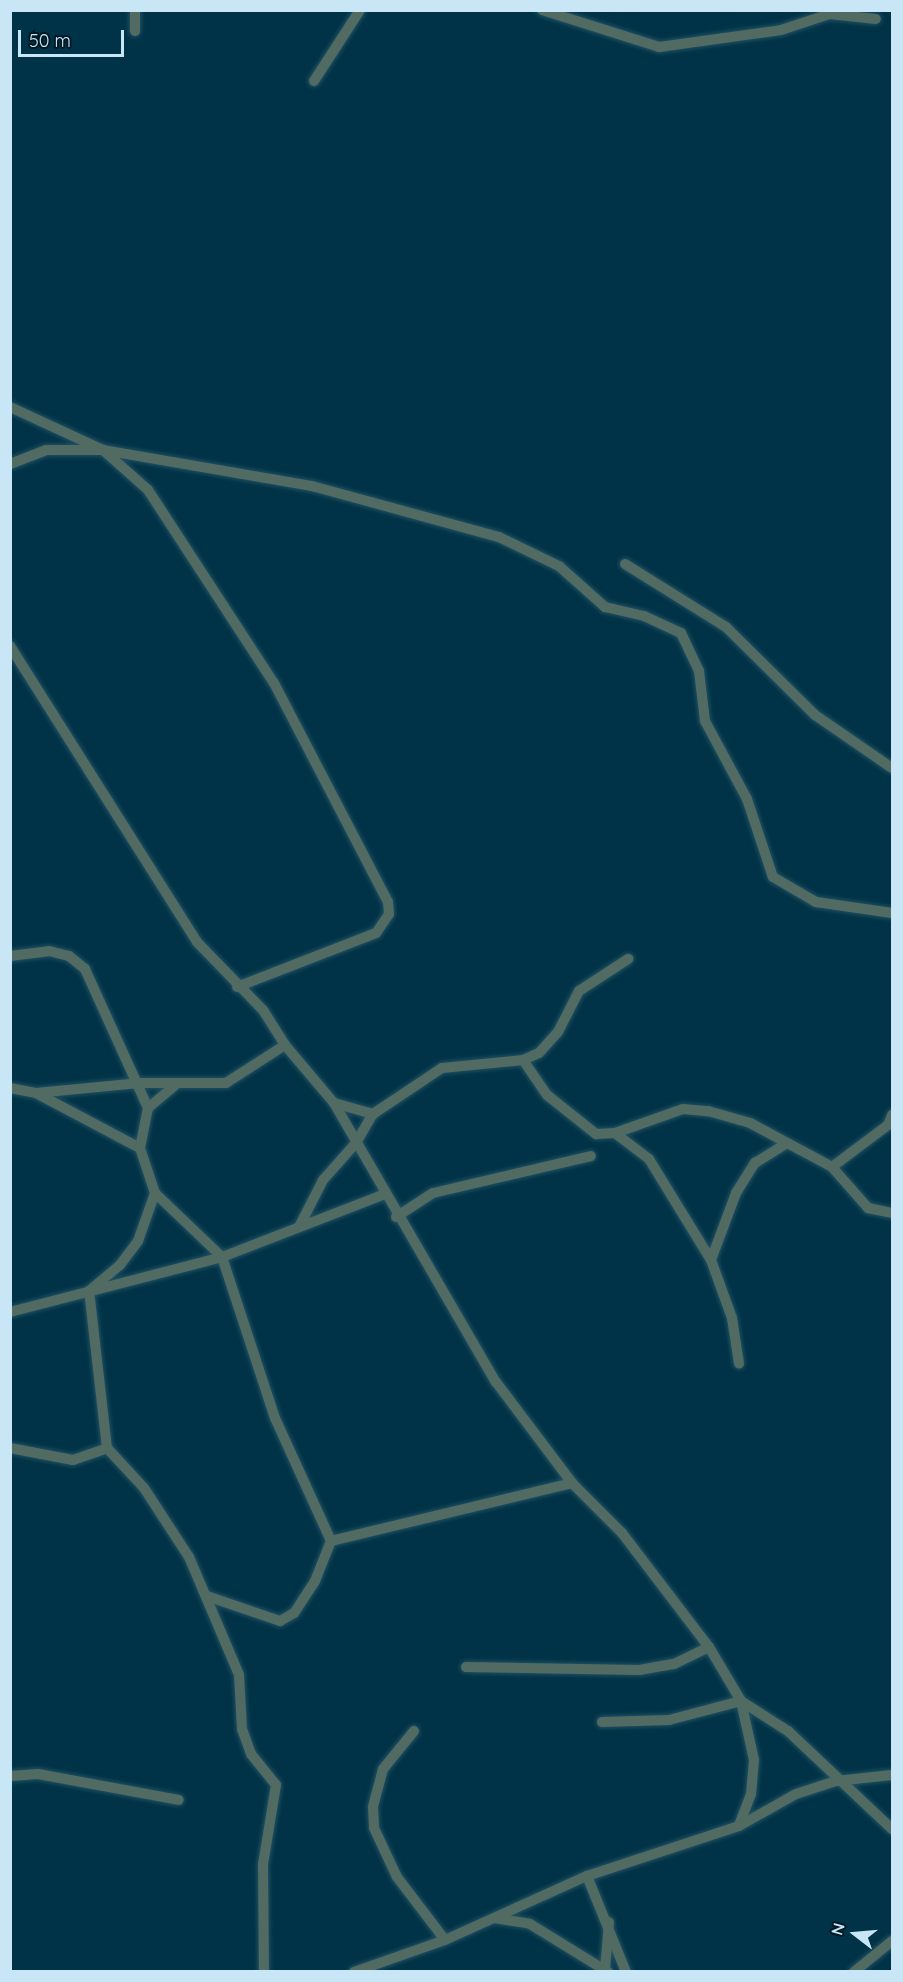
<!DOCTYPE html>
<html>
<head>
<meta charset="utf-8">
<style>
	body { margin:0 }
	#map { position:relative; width:903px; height:1982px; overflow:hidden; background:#003347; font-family:Quicksand,sans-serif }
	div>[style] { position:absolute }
	.roads { filter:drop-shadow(0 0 2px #205063) drop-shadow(0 0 2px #205063) }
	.street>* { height:10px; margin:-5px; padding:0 5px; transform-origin:5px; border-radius:5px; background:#516b62 }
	span { translate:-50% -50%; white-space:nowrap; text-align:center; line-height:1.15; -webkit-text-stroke:4.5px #011924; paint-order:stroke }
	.frame { position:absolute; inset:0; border:12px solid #c9e6f6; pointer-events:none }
	.north { position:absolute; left:825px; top:1904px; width:60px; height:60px; -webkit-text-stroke:4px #011924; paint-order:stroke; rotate:286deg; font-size:16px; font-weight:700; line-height:24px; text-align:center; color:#c9e6f6 }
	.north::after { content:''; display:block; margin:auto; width:21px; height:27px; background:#c9e6f6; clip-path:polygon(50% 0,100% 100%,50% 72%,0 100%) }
	.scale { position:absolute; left:18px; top:30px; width:106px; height:27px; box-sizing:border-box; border:3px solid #c9e6f6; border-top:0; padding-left:8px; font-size:18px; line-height:21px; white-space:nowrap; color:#c9e6f6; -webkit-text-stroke:4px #011924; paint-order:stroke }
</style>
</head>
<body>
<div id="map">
	<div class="roads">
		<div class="street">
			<div style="left:135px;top:10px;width:21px;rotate:90deg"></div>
			<div style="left:542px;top:10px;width:123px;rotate:17.5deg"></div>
			<div style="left:659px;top:47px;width:123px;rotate:-7.9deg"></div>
			<div style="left:781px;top:30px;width:52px;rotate:-18.1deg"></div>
			<div style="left:830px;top:14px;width:46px;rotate:6.2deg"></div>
			<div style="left:314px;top:81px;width:85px;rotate:-57.1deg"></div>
			<div style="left:10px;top:407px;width:102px;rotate:24.8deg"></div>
			<div style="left:103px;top:450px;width:60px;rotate:41.6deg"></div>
			<div style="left:148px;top:490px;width:230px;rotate:56.9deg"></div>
			<div style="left:274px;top:683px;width:247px;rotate:62.5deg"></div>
			<div style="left:388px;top:902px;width:12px;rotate:85deg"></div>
			<div style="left:389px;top:914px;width:23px;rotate:124deg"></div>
			<div style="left:376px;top:933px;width:149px;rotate:158.8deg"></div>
			<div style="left:10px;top:464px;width:39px;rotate:-21deg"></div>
			<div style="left:46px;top:450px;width:57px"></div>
			<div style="left:103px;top:450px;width:212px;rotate:9.8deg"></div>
			<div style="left:312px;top:486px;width:194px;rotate:15.3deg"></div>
			<div style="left:499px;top:537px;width:67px;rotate:25.8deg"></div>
			<div style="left:559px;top:566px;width:62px;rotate:41.7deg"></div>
			<div style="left:605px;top:607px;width:40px;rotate:13deg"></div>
			<div style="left:644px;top:616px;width:41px;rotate:24.7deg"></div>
			<div style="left:681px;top:633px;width:42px;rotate:64.7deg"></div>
			<div style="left:699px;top:671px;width:50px;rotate:83.2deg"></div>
			<div style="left:705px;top:721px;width:89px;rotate:61.7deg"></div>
			<div style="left:747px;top:799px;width:82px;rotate:71.6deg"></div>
			<div style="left:773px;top:877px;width:50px;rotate:30.2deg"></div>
			<div style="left:816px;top:902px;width:77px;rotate:8.2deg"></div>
			<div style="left:625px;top:564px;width:119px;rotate:32deg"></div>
			<div style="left:726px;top:627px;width:125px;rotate:44.7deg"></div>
			<div style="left:815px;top:715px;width:93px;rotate:34.5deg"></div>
			<div style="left:10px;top:646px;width:350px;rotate:57.7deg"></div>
			<div style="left:197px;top:942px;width:95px;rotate:45.9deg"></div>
			<div style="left:263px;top:1010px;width:41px;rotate:57.8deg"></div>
			<div style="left:285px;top:1045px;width:76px;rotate:49.8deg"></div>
			<div style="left:334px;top:1103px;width:323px;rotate:59.9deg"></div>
			<div style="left:496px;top:1382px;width:126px;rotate:53deg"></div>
			<div style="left:572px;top:1483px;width:71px;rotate:45deg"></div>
			<div style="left:622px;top:1533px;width:143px;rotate:52.7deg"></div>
			<div style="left:709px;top:1647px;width:63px;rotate:59.3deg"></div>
			<div style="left:741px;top:1701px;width:56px;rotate:32.6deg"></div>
			<div style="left:788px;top:1731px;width:143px;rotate:43.3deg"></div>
			<div style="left:10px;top:956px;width:39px;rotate:-7deg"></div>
			<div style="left:49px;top:951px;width:21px;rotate:14deg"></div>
			<div style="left:69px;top:956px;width:21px;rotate:39deg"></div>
			<div style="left:85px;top:969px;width:153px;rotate:65.6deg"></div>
			<div style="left:523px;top:1060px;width:42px;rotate:55.6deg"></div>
			<div style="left:547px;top:1095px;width:63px;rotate:38.5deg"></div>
			<div style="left:596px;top:1134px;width:19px;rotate:-3deg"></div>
			<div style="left:615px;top:1133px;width:72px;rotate:-19.4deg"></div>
			<div style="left:683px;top:1109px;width:25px;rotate:5deg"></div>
			<div style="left:708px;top:1111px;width:44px;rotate:15.9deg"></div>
			<div style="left:750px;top:1123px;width:93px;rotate:28.2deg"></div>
			<div style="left:832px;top:1167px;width:55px;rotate:48.7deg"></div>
			<div style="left:868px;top:1208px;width:25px;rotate:12deg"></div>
			<div style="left:10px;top:1088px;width:26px;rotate:11deg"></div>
			<div style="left:36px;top:1093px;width:103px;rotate:-5.5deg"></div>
			<div style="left:139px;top:1083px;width:87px"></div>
			<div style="left:226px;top:1083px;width:70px;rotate:-32.8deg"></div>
			<div style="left:36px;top:1093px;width:118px;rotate:27.9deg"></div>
			<div style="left:140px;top:1148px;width:47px;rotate:71.6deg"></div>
			<div style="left:155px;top:1193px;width:93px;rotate:43.7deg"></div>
			<div style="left:222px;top:1257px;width:169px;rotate:71.8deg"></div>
			<div style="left:275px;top:1418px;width:135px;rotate:65.5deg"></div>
			<div style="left:331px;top:1541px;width:43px;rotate:111.8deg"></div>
			<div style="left:315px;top:1581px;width:38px;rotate:123deg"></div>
			<div style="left:294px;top:1613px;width:16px;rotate:150deg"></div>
			<div style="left:280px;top:1621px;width:77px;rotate:-161.1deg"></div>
			<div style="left:334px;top:1103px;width:41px;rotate:15.8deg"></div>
			<div style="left:373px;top:1114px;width:83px;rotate:-33.7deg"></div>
			<div style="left:442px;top:1068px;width:81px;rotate:-5.6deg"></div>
			<div style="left:523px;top:1060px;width:17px;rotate:-24deg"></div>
			<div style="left:539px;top:1053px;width:28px;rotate:-48deg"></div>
			<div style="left:558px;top:1032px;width:46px;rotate:-62.9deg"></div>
			<div style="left:579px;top:991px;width:59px;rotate:-33.1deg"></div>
			<div style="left:615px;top:1133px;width:43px;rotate:37.4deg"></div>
			<div style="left:649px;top:1159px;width:119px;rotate:58.5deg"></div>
			<div style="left:711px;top:1260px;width:62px;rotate:70.1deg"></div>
			<div style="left:732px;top:1318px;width:46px;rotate:81.2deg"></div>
			<div style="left:140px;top:1148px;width:41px;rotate:-78.7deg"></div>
			<div style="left:148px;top:1108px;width:35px;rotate:-40deg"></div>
			<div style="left:832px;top:1167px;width:70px;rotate:-36.9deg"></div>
			<div style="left:888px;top:1125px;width:11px;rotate:-68deg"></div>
			<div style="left:396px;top:1217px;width:44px;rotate:-33deg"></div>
			<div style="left:433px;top:1193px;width:162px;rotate:-13.2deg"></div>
			<div style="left:299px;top:1227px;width:53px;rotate:-62.9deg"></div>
			<div style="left:323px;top:1180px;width:50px;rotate:-48.3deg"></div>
			<div style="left:356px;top:1143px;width:34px;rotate:-60deg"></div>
			<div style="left:711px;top:1260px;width:72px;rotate:-69.5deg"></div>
			<div style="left:736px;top:1193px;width:36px;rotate:-58deg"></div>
			<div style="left:755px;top:1163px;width:36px;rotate:-32deg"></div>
			<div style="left:10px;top:1312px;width:219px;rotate:-14.5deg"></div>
			<div style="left:222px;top:1257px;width:173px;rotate:-21.1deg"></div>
			<div style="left:10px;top:1448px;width:64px;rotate:10.8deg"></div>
			<div style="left:73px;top:1460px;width:36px;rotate:-19deg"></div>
			<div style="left:107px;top:1448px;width:54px;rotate:47.2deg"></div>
			<div style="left:144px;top:1488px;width:82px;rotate:56.9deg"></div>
			<div style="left:189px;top:1557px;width:128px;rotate:67deg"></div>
			<div style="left:239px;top:1675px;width:54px;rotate:86.8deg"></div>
			<div style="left:242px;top:1729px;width:27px;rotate:70deg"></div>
			<div style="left:251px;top:1754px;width:40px;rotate:51deg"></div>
			<div style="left:276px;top:1785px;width:80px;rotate:99.3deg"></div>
			<div style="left:263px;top:1864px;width:108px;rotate:89.5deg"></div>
			<div style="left:107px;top:1448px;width:158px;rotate:-96.5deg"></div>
			<div style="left:89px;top:1291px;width:40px;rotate:-40deg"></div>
			<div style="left:120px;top:1265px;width:30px;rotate:-53deg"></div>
			<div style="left:138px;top:1241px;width:51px;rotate:-70.5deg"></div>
			<div style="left:331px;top:1541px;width:248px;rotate:-13.5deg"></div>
			<div style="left:466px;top:1667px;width:173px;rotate:1deg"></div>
			<div style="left:639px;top:1670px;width:36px;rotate:-10deg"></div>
			<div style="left:674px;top:1664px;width:39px;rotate:-26deg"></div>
			<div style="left:602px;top:1722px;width:67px;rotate:-1.7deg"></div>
			<div style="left:669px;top:1720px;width:74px;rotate:-14.8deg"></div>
			<div style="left:741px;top:1701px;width:60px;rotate:77.6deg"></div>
			<div style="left:754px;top:1760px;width:34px;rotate:95deg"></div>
			<div style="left:751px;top:1794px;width:34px;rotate:111deg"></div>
			<div style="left:414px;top:1731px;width:49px;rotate:129.2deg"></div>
			<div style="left:383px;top:1769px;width:39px;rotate:105deg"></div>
			<div style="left:373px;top:1807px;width:21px;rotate:87deg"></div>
			<div style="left:374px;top:1828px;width:54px;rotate:64.9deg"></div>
			<div style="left:397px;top:1877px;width:79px;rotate:52.7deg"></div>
			<div style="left:10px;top:1776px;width:28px;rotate:-4deg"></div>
			<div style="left:38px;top:1774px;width:143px;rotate:10.4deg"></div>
			<div style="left:587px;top:1876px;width:104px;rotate:67.9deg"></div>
			<div style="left:494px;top:1918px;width:36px;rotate:9deg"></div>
			<div style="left:530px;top:1924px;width:92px;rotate:31.6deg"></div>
			<div style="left:605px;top:1969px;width:47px;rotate:-85.1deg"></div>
			<div style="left:354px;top:1972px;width:96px;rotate:-19.4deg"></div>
			<div style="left:445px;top:1940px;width:156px;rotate:-24.3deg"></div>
			<div style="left:587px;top:1876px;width:160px;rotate:-18.2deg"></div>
			<div style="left:739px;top:1826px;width:65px;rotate:-29.3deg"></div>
			<div style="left:796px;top:1794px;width:42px;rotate:-18deg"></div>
			<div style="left:836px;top:1781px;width:56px;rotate:-6.1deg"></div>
			<div style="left:854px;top:1972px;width:49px;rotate:-39.2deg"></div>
		</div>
	</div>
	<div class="frame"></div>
	<div class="north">N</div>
	<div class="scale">50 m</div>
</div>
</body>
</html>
